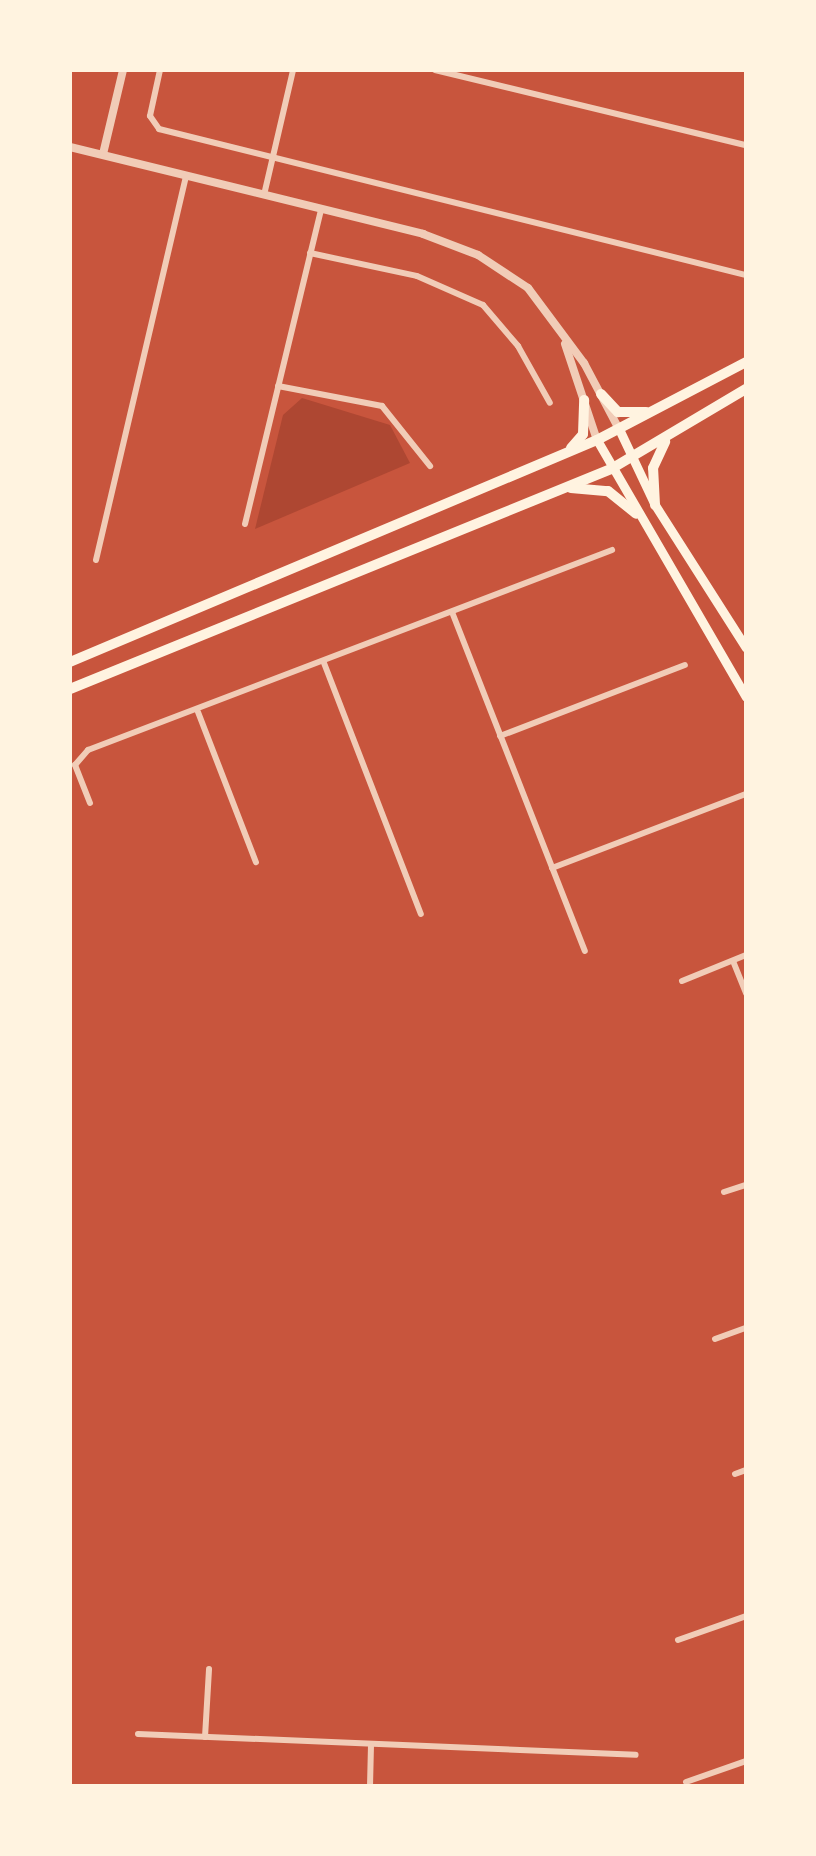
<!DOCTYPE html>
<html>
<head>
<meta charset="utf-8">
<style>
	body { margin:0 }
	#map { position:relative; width:816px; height:1856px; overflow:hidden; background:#c8553d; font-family:"Work Sans",sans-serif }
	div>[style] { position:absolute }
	.green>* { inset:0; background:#ae4732 }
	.minor>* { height:6px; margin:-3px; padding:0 3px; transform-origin:3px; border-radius:3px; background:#f1ccb7 }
	.tertiary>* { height:8px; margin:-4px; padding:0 4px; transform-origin:4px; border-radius:4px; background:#f1ccb7 }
	.secondary>* { height:9px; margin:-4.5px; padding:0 4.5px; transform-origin:4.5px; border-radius:4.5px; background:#fff3e0 }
	.primary>* { height:10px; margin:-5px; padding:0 5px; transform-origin:5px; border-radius:5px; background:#fff3e0 }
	span { translate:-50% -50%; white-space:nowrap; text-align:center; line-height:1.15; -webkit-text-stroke:8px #fff3e0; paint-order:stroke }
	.frame { position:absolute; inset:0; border:72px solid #fff3e0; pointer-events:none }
</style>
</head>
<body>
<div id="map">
	<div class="green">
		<div style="clip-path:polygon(302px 398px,390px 425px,410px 463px,255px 529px,283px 415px)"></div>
	</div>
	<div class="minor">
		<div style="left:160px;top:70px;width:47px;rotate:102.3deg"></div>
		<div style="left:150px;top:116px;width:16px;rotate:55deg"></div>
		<div style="left:159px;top:129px;width:605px;rotate:13.97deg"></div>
		<div style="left:435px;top:70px;width:320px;rotate:13.6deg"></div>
		<div style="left:264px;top:195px;width:128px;rotate:-76.9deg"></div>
		<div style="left:310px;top:253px;width:109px;rotate:12.1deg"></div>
		<div style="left:417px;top:276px;width:72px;rotate:23.7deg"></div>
		<div style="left:483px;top:305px;width:54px;rotate:49.5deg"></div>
		<div style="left:518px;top:346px;width:65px;rotate:60.7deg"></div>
		<div style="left:278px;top:386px;width:106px;rotate:10.9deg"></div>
		<div style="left:382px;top:406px;width:77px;rotate:51.3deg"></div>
		<div style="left:245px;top:524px;width:324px;rotate:-76.4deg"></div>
		<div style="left:96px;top:560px;width:394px;rotate:-76.8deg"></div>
		<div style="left:452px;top:612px;width:364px;rotate:68.6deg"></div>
		<div style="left:324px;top:663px;width:269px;rotate:68.9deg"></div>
		<div style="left:198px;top:712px;width:161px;rotate:68.9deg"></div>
		<div style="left:500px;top:736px;width:198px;rotate:-21deg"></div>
		<div style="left:90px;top:803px;width:41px;rotate:-111.5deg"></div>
		<div style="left:75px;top:765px;width:20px;rotate:-49deg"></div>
		<div style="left:88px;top:750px;width:561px;rotate:-20.89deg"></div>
		<div style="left:552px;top:868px;width:208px;rotate:-20.9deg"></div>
		<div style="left:733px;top:961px;width:35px;rotate:68deg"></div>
		<div style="left:682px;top:981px;width:69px;rotate:-22.1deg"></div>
		<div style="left:724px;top:1192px;width:23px;rotate:-18deg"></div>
		<div style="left:715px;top:1339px;width:33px;rotate:-20deg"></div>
		<div style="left:735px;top:1474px;width:12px;rotate:-20deg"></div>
		<div style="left:678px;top:1640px;width:72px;rotate:-19.4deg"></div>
		<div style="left:138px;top:1734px;width:498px;rotate:2.4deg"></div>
		<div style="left:205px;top:1737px;width:68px;rotate:-86.6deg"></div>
		<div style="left:686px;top:1782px;width:64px;rotate:-19.3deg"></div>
		<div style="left:370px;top:1786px;width:41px;rotate:-88.6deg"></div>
	</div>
	<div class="tertiary">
		<div style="left:70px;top:147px;width:364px;rotate:13.8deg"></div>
		<div style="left:423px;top:234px;width:59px;rotate:20.9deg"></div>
		<div style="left:478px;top:255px;width:60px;rotate:33.4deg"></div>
		<div style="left:528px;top:288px;width:94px;rotate:53.3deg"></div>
		<div style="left:584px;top:363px;width:75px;rotate:62.1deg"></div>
		<div style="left:103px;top:154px;width:86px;rotate:-76.6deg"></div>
		<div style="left:565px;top:344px;width:101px;rotate:71.6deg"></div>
	</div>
	<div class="secondary">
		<div style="left:619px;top:429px;width:84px;rotate:64.7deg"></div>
		<div style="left:655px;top:505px;width:169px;rotate:57.5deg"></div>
		<div style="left:597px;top:440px;width:297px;rotate:59.9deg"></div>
	</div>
	<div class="primary">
		<div style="left:601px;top:394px;width:25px;rotate:47deg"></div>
		<div style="left:618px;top:412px;width:28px"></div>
		<div style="left:571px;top:448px;width:18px;rotate:-49deg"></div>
		<div style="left:583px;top:434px;width:34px;rotate:-88deg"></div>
		<div style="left:571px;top:488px;width:37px;rotate:5deg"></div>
		<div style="left:608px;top:491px;width:36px;rotate:39deg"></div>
		<div style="left:655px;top:505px;width:37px;rotate:-93deg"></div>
		<div style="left:653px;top:468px;width:29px;rotate:-65deg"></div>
		<div style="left:70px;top:662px;width:572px;rotate:-22.84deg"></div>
		<div style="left:597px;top:440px;width:168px;rotate:-27.6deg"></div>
		<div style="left:70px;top:689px;width:584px;rotate:-22.13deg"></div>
		<div style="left:611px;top:469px;width:157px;rotate:-30.7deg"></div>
	</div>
	<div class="frame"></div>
</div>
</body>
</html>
